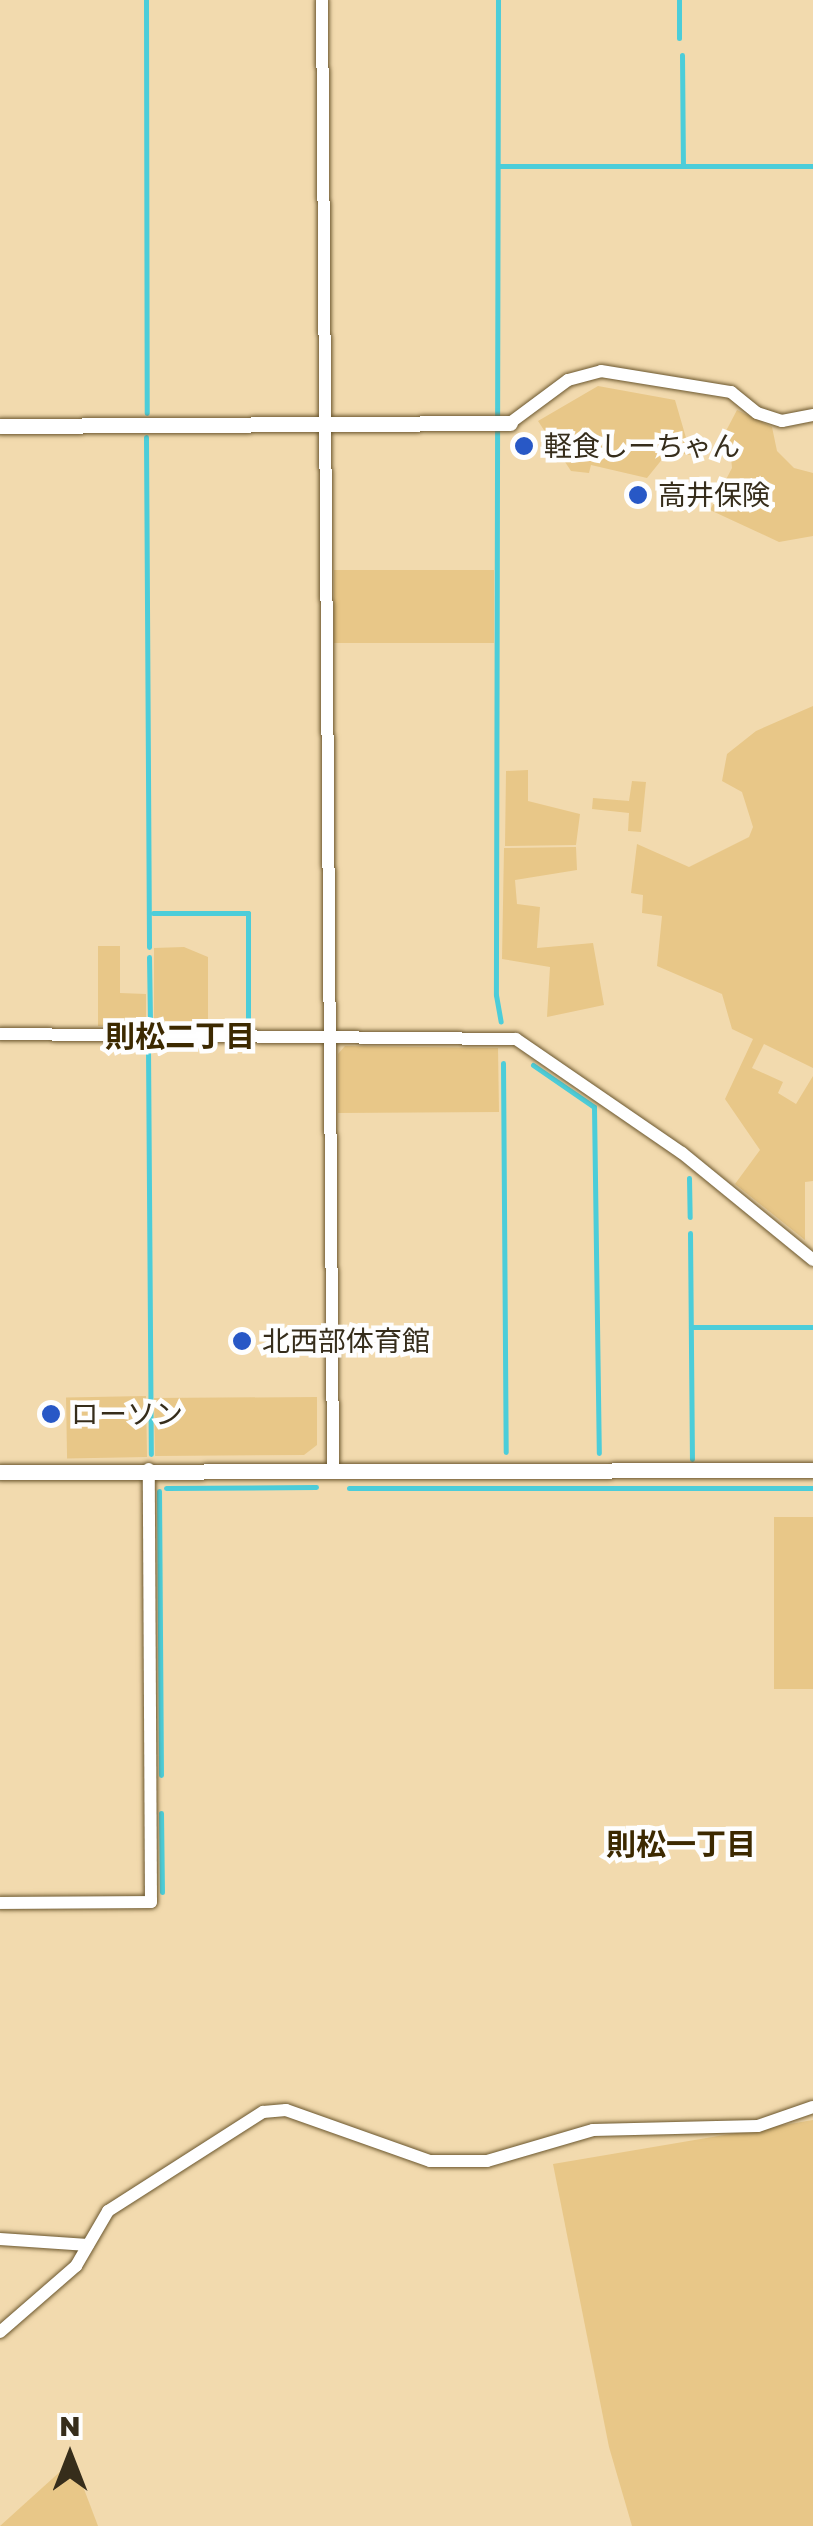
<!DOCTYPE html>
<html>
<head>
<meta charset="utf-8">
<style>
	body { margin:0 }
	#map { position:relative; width:813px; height:2526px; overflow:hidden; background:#f2daae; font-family:"Golos Text","Noto Sans JP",sans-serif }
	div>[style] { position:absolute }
	.green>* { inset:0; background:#e8c788; transform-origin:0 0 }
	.stream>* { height:5px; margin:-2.5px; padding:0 2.5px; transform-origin:2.5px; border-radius:2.5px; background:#4ccdd9 }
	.roads { filter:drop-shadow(0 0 2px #6a562d) drop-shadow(0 0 2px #6a562d) }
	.minor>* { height:12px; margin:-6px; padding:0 6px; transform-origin:6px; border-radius:6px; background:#fff }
	.tertiary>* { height:15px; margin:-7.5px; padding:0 7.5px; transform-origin:7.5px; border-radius:7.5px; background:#fff }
	.dots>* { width:28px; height:28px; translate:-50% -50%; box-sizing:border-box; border:5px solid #fefefe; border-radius:50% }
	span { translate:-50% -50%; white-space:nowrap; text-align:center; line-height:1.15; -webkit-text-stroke:9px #fefefe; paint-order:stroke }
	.poi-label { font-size:28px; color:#362d1b }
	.left { translate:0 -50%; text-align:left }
	.neighbourhood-label { font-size:30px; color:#3c2900; font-weight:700 }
	.north { position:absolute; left:20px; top:2406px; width:100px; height:100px; -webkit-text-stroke:8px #fefefe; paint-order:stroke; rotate:0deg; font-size:28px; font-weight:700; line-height:40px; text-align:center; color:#362d1b }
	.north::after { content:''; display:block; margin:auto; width:35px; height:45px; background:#362d1b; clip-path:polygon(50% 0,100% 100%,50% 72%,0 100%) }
</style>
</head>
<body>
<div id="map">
	<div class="green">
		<div style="clip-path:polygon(598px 386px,675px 400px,691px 455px,668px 452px,647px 478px,591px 465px,589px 473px,571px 471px,538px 421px)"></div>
		<div style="clip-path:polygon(737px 410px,772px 427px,777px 451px,794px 468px,813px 473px,813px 536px,779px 542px,710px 510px,732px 468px,731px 457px,716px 450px)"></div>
		<div style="left:334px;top:570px;width:160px;height:73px"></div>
		<div style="clip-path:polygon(813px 706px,813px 1068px,764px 1044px,752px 1068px,783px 1082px,778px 1093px,796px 1104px,813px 1076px,813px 1181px,805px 1182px,805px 1240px,735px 1184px,760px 1150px,725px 1099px,753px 1039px,732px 1029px,722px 994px,657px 966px,662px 916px,642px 913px,643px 895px,631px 893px,637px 844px,689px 867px,749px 837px,753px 827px,742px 792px,722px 781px,727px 754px,756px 731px)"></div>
		<div style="clip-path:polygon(528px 770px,528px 801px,580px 814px,576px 845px,505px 846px,506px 771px)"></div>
		<div style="clip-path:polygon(632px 781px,646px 782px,641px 832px,628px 831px,629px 813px,592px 809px,593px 798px,629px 801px)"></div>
		<div style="clip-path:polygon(576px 847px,577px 870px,515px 880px,517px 904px,540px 907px,537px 948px,593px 943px,604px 1005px,547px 1017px,550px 967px,502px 959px,504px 848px)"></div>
		<div style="clip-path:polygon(98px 946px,120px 946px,120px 993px,146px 994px,146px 1026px,98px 1026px)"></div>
		<div style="clip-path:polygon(184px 947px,208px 957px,208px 1025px,154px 1026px,154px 948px)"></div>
		<div style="clip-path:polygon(345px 1046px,498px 1048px,499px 1112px,338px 1113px,338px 1054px)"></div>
		<div style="left:146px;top:1396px;width:61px;height:80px;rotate:89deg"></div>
		<div style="clip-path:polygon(317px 1397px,317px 1445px,304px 1455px,155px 1456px,154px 1398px)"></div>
		<div style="left:774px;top:1517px;width:39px;height:172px"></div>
		<div style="clip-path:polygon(813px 2120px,813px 2526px,632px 2526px,609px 2447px,553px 2164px)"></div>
		<div style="clip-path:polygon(73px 2460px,98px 2526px,0 2526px)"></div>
	</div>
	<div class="stream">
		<div style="left:146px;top:0;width:413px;rotate:89.9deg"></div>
		<div style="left:498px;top:0;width:995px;rotate:90.12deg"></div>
		<div style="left:496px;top:995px;width:27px;rotate:80deg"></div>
		<div style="left:679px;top:0;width:38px;rotate:90deg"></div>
		<div style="left:682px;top:55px;width:110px;rotate:89.5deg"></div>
		<div style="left:499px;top:166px;width:314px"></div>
		<div style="left:146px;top:437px;width:510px;rotate:89.66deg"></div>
		<div style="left:153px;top:913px;width:95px"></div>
		<div style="left:248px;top:913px;width:110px;rotate:90deg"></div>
		<div style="left:149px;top:957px;width:67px;rotate:89.1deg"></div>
		<div style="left:148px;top:1047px;width:407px;rotate:89.6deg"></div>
		<div style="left:503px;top:1063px;width:389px;rotate:89.6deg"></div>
		<div style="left:533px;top:1065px;width:74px;rotate:34.5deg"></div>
		<div style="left:594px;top:1107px;width:346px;rotate:89.2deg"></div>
		<div style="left:689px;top:1178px;width:39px;rotate:89deg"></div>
		<div style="left:690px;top:1233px;width:226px;rotate:89.5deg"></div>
		<div style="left:691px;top:1327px;width:122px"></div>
		<div style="left:166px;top:1488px;width:150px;rotate:-0.4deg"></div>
		<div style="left:349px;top:1488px;width:464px"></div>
		<div style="left:159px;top:1491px;width:284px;rotate:89.6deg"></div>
		<div style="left:161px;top:1813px;width:79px;rotate:89.3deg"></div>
	</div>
	<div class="roads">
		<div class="minor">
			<div style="left:322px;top:0;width:1467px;rotate:89.57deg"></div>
			<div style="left:510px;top:423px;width:72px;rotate:-36.6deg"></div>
			<div style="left:568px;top:380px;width:34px;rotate:-15deg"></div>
			<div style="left:601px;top:371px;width:132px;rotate:9.2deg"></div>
			<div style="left:731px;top:392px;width:33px;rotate:39deg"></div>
			<div style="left:757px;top:413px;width:26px;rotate:18deg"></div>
			<div style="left:782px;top:421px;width:32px;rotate:-11deg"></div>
			<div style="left:0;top:1034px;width:516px;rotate:0.56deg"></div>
			<div style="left:516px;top:1039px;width:201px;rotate:34.5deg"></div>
			<div style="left:682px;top:1153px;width:169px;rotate:39.2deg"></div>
			<div style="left:0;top:1903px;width:151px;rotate:-0.4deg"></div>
			<div style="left:151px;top:1902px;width:433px;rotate:-90.3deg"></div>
			<div style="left:0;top:2239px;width:88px;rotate:3.9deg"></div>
			<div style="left:0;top:2332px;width:101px;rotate:-41deg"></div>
			<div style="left:76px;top:2266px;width:64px;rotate:-59.8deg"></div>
			<div style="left:108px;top:2211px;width:184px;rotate:-32.6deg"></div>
			<div style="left:263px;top:2112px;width:23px;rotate:-5deg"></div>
			<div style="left:286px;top:2110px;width:153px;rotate:19.5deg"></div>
			<div style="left:430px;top:2161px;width:57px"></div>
			<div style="left:487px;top:2161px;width:110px;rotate:-16.3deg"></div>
			<div style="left:593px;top:2130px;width:165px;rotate:-1.4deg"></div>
			<div style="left:758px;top:2126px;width:58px;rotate:-19.1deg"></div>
		</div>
		<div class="tertiary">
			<div style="left:0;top:426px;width:510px;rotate:-0.34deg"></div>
			<div style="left:0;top:1472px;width:813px;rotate:-0.14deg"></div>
		</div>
	</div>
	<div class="dots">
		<div style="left:524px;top:446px;background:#2858c6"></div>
		<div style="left:638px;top:495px;background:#2858c6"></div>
		<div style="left:242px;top:1341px;background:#2858c6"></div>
		<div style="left:51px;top:1414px;background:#2858c6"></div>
	</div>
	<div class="poi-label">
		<span class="left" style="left:544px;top:446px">軽食しーちゃん</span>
		<span class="left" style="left:658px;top:495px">高井保険</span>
		<span class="left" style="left:262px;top:1341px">北西部体育館</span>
		<span class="left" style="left:71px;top:1414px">ローソン</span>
	</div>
	<div class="neighbourhood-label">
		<span style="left:180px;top:1036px">則松二丁目</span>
		<span style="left:681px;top:1844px">則松一丁目</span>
	</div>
	<div class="north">N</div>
</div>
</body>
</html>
